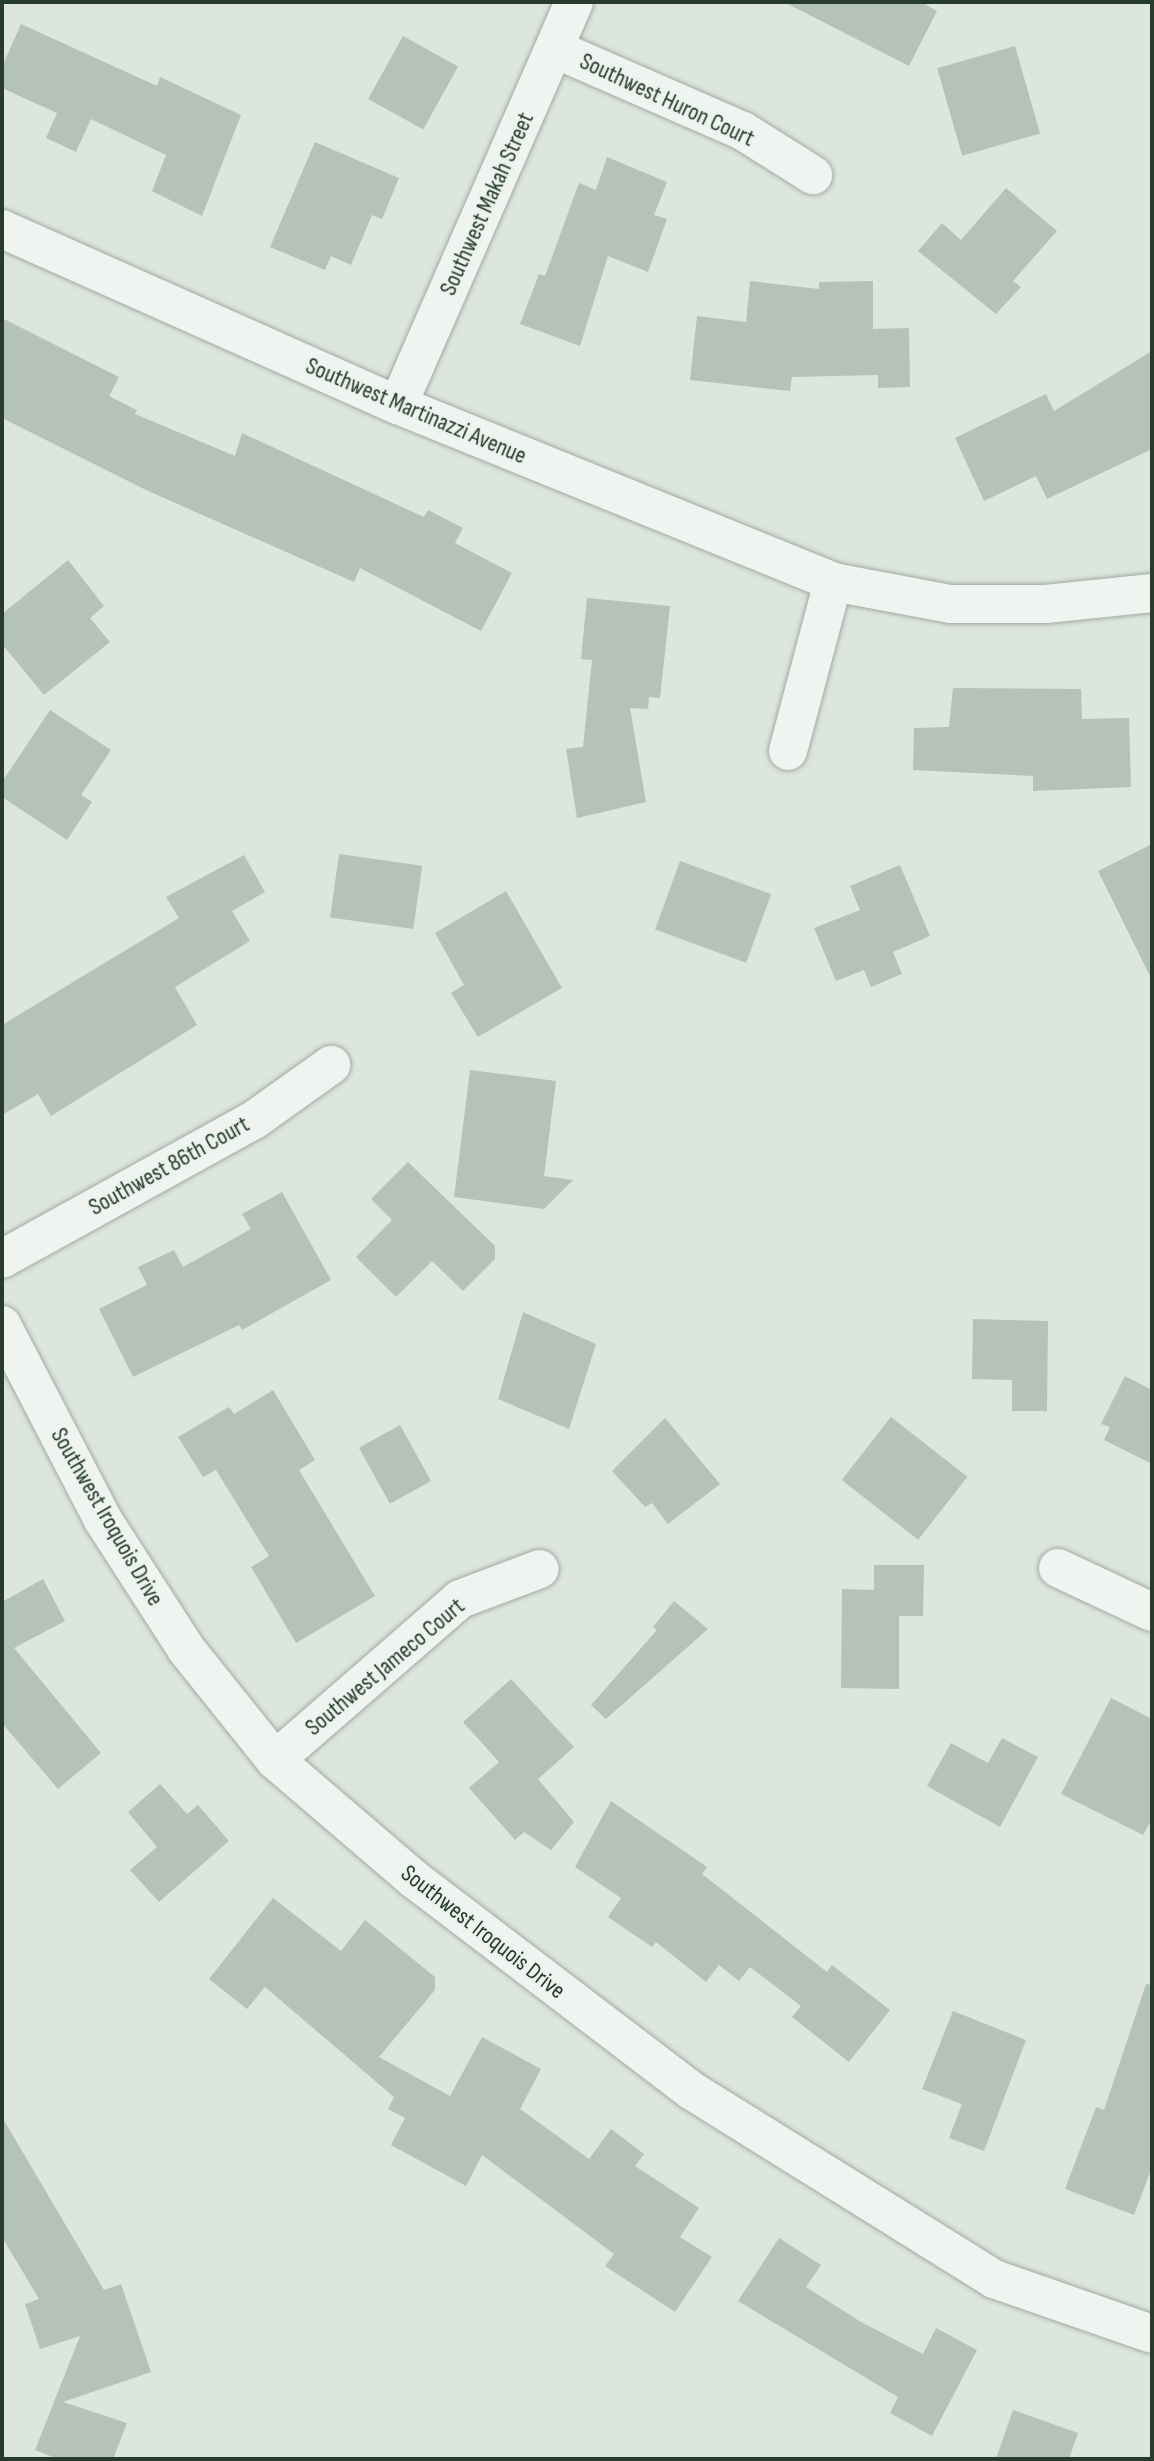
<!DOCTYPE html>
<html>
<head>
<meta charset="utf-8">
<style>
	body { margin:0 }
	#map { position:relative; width:1154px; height:2461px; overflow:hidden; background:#dde5df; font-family:"Sofia Sans Condensed",sans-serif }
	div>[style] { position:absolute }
	.building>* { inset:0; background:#b4c2b8; transform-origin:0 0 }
	.roads { filter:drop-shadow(0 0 2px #9faba2) drop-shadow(0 0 2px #9faba2) }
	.street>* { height:38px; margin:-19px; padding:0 19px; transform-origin:19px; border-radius:19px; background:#eff4f1 }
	span { translate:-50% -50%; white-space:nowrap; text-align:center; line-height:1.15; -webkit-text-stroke:5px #ecf3ee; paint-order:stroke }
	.street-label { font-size:24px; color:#273b2d }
	.frame { position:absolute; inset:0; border:4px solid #273b2d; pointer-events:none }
</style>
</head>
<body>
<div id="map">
	<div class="building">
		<div style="clip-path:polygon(784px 2px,921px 2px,937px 11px,909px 66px)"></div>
		<div style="clip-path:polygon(21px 24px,157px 86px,160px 77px,241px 115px,202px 216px,152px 191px,166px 155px,91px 119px,76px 152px,46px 138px,57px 113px,2px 88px,2px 67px)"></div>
		<div style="left:403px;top:36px;width:63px;height:72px;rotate:29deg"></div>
		<div style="left:1015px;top:46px;width:91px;height:81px;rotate:74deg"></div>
		<div style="clip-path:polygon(315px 142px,399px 178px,382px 219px,372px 215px,351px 265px,331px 256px,325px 270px,270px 247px)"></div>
		<div style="clip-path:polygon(607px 157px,667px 182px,654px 215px,667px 219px,648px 272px,608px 256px,580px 346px,520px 324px,539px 274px,545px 276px,579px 183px,596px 190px)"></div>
		<div style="clip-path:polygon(1006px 188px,1057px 231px,1013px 281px,1021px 287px,996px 314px,918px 251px,942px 223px,961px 240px)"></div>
		<div style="clip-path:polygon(750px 281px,819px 289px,819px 282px,873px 281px,873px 329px,909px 328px,910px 387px,878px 388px,878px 375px,792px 377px,790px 391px,690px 380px,697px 316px,746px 322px)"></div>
		<div style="clip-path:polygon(2px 318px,119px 377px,109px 396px,137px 410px,135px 414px,235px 456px,242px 433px,424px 517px,428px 510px,463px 528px,455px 543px,512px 573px,481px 631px,360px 568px,354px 582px,146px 490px,2px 418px)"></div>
		<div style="clip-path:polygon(1152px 351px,1152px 449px,1047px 499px,1036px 476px,984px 501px,955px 438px,1046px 394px,1054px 411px)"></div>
		<div style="clip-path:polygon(68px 560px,104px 606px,90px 618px,110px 642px,44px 695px,2px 644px,2px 614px)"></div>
		<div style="clip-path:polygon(587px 598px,670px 606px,660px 698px,649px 697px,648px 709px,630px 708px,646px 802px,577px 818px,566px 749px,583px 747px,592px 660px,581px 659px)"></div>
		<div style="clip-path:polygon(953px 688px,1081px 689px,1082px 719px,1129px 718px,1131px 787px,1033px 791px,1033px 776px,913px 770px,914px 728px,949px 727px)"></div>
		<div style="clip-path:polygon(50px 710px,111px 750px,81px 795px,92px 802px,67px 840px,2px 797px,2px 782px)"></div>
		<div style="clip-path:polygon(1152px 844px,1152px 980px,1098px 871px)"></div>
		<div style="left:339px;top:854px;width:84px;height:64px;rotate:8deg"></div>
		<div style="clip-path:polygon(244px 855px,265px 892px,232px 911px,250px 941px,175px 987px,197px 1025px,51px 1116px,38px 1094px,2px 1115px,2px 1025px,179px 918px,166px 897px)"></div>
		<div style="left:680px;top:861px;width:97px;height:73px;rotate:20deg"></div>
		<div style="clip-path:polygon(900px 865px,930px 936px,893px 952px,902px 974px,871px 987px,864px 970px,836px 981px,814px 928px,860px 910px,850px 886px)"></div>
		<div style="clip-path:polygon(506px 891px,562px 988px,478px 1037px,451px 993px,464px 985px,435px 933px)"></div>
		<div style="clip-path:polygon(470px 1070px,556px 1081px,544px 1176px,573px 1180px,544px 1209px,454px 1197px)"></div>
		<div style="clip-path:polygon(408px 1162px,495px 1246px,495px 1259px,463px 1291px,432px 1261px,396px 1297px,356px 1257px,392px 1220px,371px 1199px)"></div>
		<div style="clip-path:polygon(282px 1192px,331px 1280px,242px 1330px,239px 1325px,133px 1377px,99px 1309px,147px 1285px,138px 1267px,174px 1250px,183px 1267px,251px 1229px,242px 1214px)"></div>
		<div style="clip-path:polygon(523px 1312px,596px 1344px,569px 1429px,498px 1399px)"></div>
		<div style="clip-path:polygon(973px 1319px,1048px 1321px,1047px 1411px,1012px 1411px,1012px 1380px,972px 1379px)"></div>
		<div style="clip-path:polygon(1125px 1376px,1152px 1390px,1152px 1464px,1104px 1440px,1110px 1427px,1101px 1424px)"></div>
		<div style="clip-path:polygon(273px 1390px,315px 1460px,299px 1470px,375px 1596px,296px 1643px,251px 1567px,269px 1556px,216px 1470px,203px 1477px,178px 1437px,229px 1407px,234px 1414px)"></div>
		<div style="left:891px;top:1417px;width:97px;height:80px;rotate:38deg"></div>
		<div style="clip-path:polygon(665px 1418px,720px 1484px,668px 1524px,652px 1503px,645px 1507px,612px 1471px)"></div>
		<div style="left:400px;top:1425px;width:64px;height:47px;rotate:61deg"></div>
		<div style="clip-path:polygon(874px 1565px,924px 1565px,923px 1616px,899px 1616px,899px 1689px,841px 1688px,842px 1589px,874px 1590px)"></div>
		<div style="clip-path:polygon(43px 1579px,65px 1621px,14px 1648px,101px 1753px,58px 1789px,2px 1723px,2px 1602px)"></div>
		<div style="clip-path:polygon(674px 1601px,708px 1629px,606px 1719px,591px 1705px,657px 1630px,653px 1627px)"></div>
		<div style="clip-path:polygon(511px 1679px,574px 1747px,538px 1779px,574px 1822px,551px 1850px,524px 1832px,515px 1840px,469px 1788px,499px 1762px,463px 1722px)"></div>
		<div style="clip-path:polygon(1111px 1698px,1152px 1719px,1152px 1819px,1143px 1835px,1061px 1794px)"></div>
		<div style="clip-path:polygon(1002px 1738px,1038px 1757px,1000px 1827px,927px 1786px,951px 1743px,988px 1763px)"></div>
		<div style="clip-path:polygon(160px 1784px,187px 1814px,198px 1805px,229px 1841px,159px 1902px,130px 1870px,157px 1847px,128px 1812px)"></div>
		<div style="clip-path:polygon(611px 1801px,707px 1867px,702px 1874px,827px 1972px,832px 1965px,890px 2010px,849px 2062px,792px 2017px,801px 2006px,750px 1967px,739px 1981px,719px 1965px,706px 1982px,656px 1942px,652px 1947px,608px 1917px,621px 1898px,575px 1867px)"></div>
		<div style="clip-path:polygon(273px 1898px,341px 1951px,365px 1920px,435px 1977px,435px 1990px,379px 2057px,450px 2096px,482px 2037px,541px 2069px,520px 2109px,589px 2159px,611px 2129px,644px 2154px,635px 2166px,699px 2208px,680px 2237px,712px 2257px,675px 2312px,605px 2266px,614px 2254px,482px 2155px,466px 2186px,391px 2145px,405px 2118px,388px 2109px,394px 2097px,265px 1987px,247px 2009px,209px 1979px)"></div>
		<div style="clip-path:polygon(1146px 1984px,1152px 1985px,1152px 2167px,1134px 2215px,1065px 2189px,1096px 2107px,1104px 2110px)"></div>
		<div style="clip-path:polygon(953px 2011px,1026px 2040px,984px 2151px,949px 2138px,962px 2104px,922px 2089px)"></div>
		<div style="clip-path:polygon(2px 2117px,104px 2290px,121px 2284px,151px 2372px,63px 2402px,127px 2423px,113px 2459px,58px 2459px,35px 2450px,80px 2336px,40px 2349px,25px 2304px,39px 2299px,2px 2237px)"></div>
		<div style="clip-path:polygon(779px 2238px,821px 2265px,806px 2287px,861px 2322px,923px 2354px,936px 2328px,977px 2350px,932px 2436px,890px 2413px,898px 2397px,738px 2301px)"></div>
		<div style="clip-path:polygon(1013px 2410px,1078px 2433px,1069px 2459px,996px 2459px)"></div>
	</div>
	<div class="roads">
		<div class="street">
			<div style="left:555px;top:49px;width:205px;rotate:23.6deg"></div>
			<div style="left:743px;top:131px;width:83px;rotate:32.2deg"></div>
			<div style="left:2px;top:229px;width:433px;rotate:24deg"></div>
			<div style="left:398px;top:405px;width:470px;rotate:22.1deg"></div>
			<div style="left:833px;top:582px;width:120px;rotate:10.6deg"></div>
			<div style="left:951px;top:604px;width:95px"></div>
			<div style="left:1046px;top:604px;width:107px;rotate:-5.9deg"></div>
			<div style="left:398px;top:405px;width:440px;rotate:-66.4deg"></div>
			<div style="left:788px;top:751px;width:175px;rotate:-75.1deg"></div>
			<div style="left:2px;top:1259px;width:288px;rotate:-28.9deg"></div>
			<div style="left:254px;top:1120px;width:95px;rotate:-35.5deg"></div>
			<div style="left:2px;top:1325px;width:220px;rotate:62.6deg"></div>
			<div style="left:103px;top:1520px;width:153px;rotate:57.2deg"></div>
			<div style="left:186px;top:1649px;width:142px;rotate:51.3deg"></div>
			<div style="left:275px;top:1760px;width:184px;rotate:40.6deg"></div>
			<div style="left:415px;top:1880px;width:348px;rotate:37.3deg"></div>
			<div style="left:692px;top:2091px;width:356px;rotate:31.9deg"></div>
			<div style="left:994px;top:2279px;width:167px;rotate:19.2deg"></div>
			<div style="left:1058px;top:1568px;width:104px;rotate:25.1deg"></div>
			<div style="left:275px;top:1760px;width:245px;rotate:-41deg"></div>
			<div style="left:460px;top:1599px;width:85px;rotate:-20.6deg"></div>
		</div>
	</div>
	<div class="street-label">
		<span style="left:667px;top:100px;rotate:25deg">Southwest Huron Court</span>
		<span style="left:487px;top:204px;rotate:-66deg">Southwest Makah Street</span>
		<span style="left:416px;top:411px;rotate:23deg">Southwest Martinazzi Avenue</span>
		<span style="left:169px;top:1166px;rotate:-29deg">Southwest 86th Court</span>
		<span style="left:107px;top:1517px;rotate:60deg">Southwest Iroquois Drive</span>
		<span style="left:385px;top:1667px;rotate:-40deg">Southwest Jameco Court</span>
		<span style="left:483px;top:1932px;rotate:38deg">Southwest Iroquois Drive</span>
	</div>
	<div class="frame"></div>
</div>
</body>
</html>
